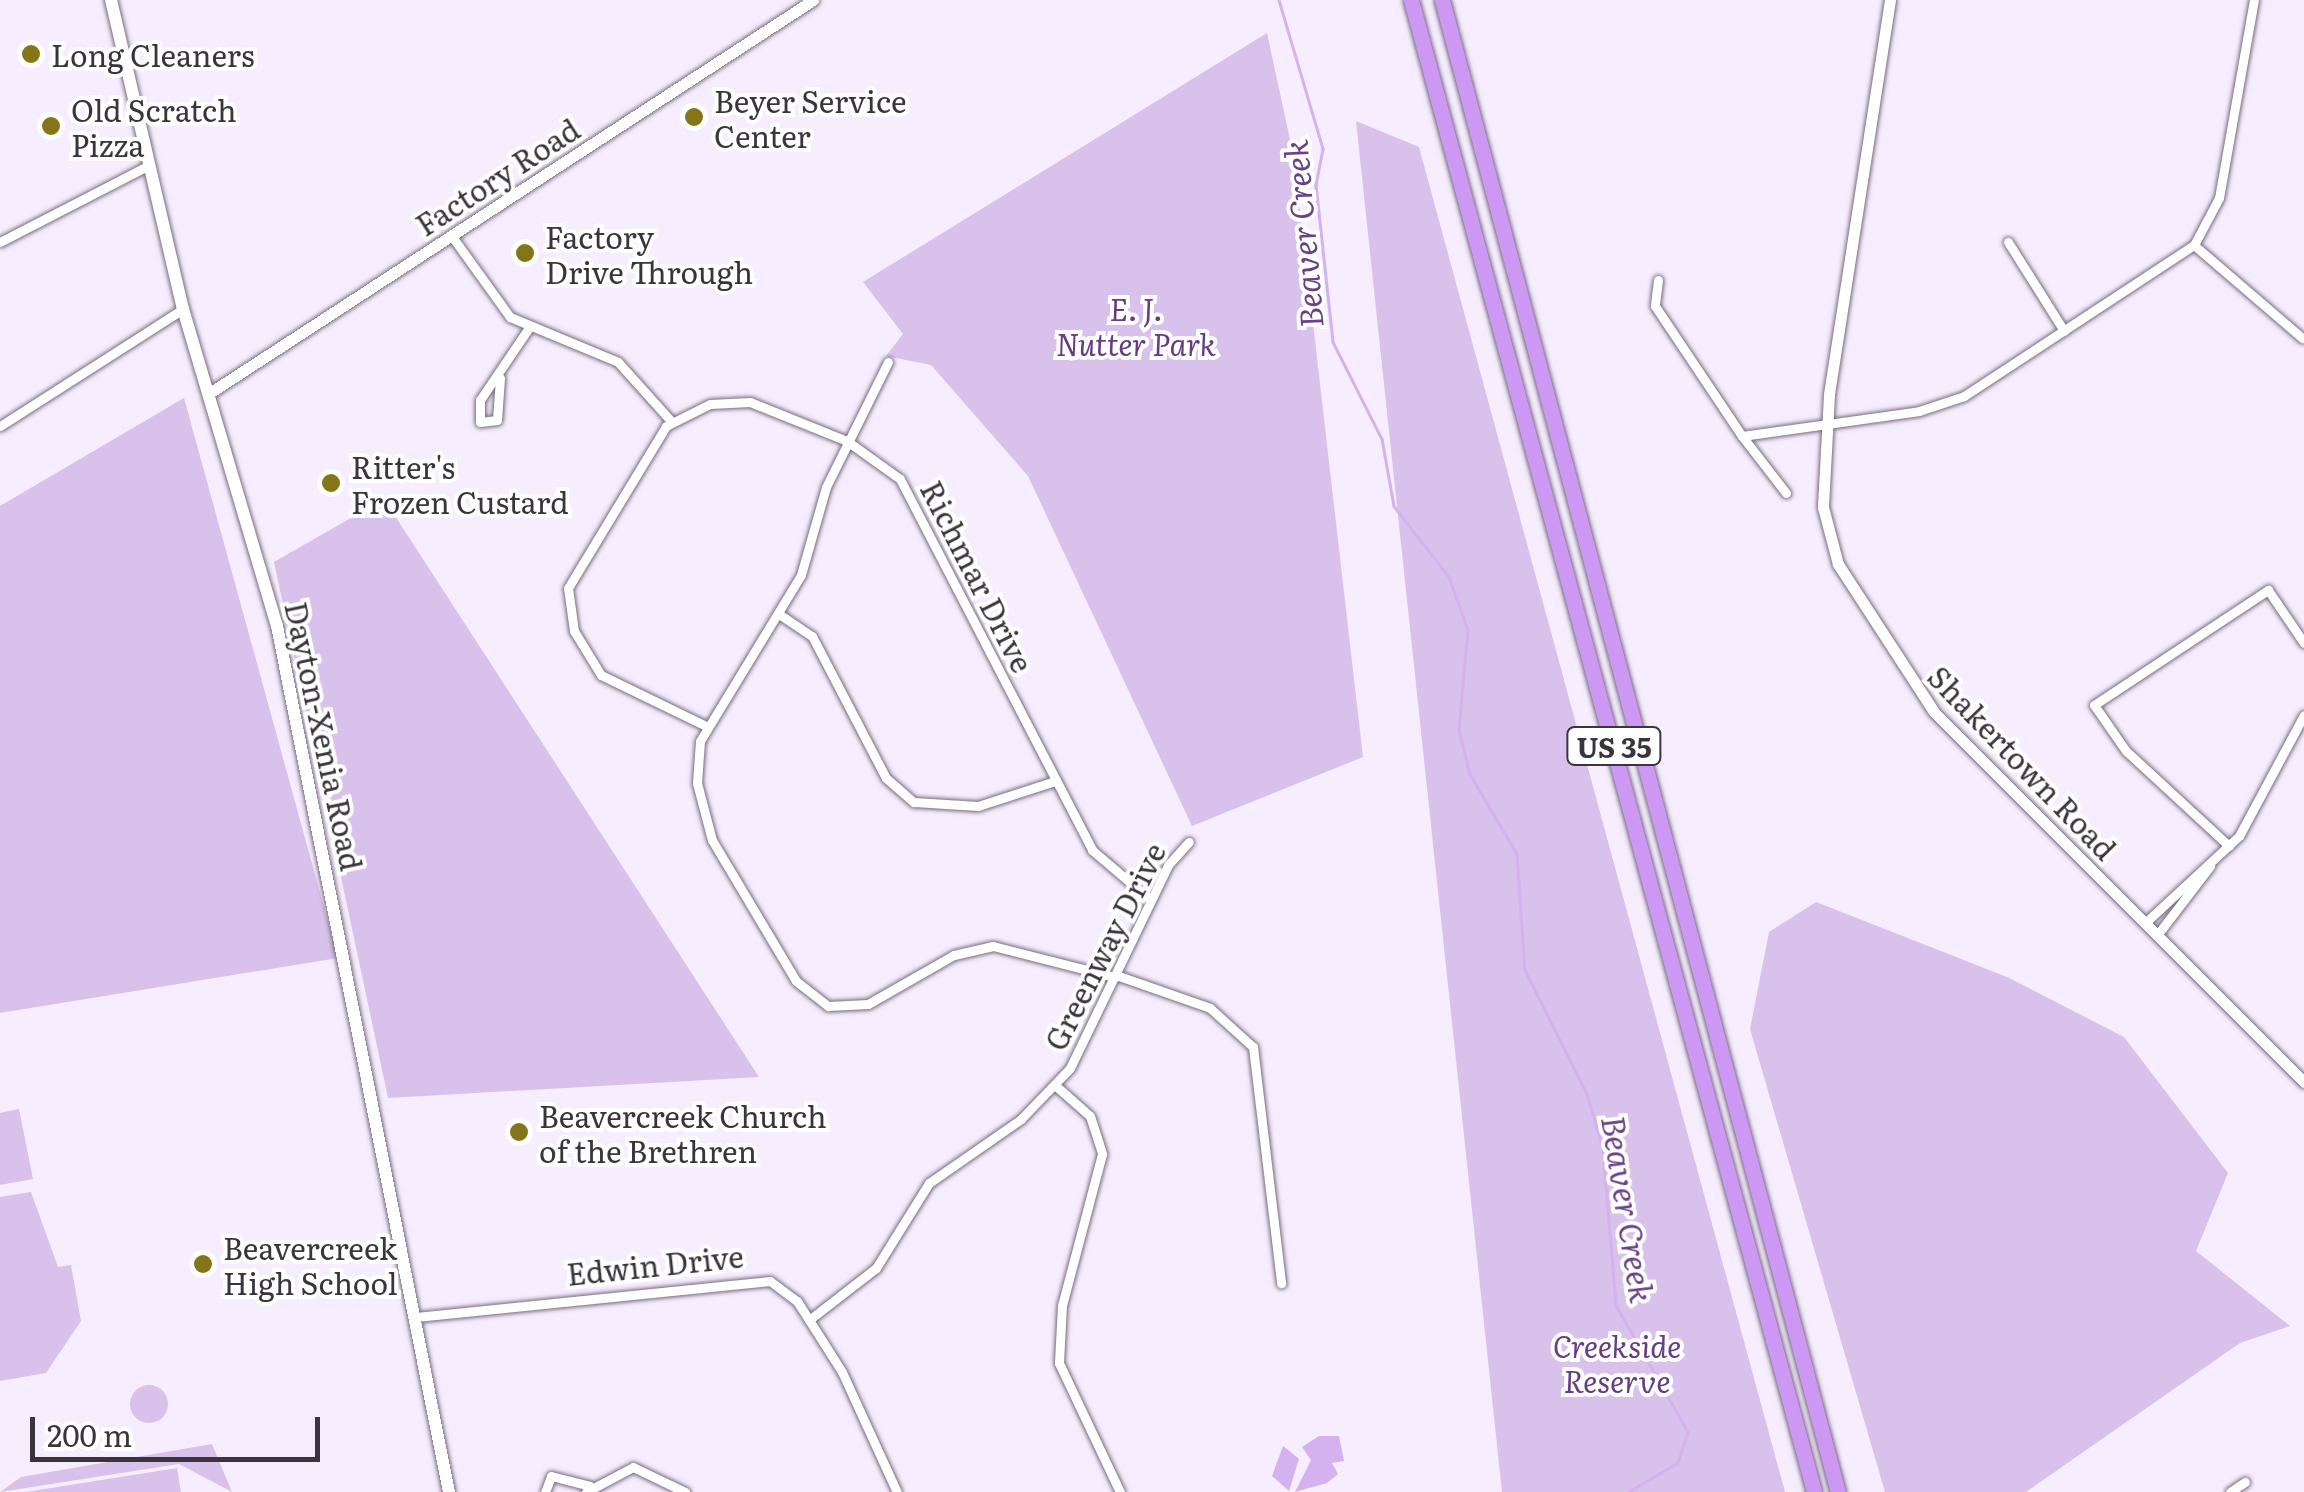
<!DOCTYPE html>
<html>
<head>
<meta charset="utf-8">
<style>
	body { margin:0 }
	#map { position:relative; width:2304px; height:1492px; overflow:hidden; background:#f6edfe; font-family:Literata,serif }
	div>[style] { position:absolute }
	.green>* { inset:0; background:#d8c1ea }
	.round { border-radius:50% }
	.water>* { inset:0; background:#d4b2ed }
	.stream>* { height:2.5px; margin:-1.25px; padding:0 1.25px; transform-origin:1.25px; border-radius:1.25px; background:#d4b2ed }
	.roads { filter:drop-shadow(0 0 2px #776d7f) drop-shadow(0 0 2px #776d7f) }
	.minor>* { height:9px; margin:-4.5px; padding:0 4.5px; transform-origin:4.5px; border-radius:4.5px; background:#fff }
	.tertiary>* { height:11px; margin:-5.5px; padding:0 5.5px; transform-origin:5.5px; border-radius:5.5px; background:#fff }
	.secondary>* { height:12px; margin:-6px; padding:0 6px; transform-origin:6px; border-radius:6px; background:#fff }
	.motorway>* { height:15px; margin:-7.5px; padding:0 7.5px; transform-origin:7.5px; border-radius:7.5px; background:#cd98f4 }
	.dots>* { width:28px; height:28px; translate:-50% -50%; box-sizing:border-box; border:5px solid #fff; border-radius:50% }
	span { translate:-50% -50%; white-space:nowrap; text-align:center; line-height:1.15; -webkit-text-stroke:8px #fff; paint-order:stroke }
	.shield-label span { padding:2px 8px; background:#fff; border:2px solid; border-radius:8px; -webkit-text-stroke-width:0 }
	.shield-label { font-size:28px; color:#3a353d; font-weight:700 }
	.poi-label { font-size:30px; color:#3a353d }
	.left { translate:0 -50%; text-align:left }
	.street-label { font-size:30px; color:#3a353d }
	.park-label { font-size:30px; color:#663c82; font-style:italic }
	.water-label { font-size:32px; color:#6a4086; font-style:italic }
	.scale { position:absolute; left:30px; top:1417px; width:290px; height:45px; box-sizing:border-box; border:5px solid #3a353d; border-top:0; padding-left:12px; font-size:30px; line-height:35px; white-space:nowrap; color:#3a353d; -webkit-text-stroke:8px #fff; paint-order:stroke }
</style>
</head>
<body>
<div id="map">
	<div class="green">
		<div style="clip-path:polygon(1267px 33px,1294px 158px,1363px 757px,1192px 826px,1028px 476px,931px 365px,886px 356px,903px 334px,863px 282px)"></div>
		<div style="clip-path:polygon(1356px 121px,1419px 147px,1785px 1492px,1502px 1492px)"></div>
		<div style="clip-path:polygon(184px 398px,338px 958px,0 1013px,0 506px)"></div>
		<div style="clip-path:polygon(384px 499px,759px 1077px,388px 1098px,274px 562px)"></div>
		<div style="clip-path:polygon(1816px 902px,2007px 977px,2124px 1037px,2228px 1173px,2196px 1251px,2290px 1326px,2240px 1343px,2026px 1492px,1885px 1492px,1750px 1029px,1769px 932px)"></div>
		<div style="clip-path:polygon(19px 1109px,33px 1179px,0 1185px,0 1113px)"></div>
		<div style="clip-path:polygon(31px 1192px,58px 1267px,71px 1265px,81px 1321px,46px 1373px,0 1381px,0 1197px)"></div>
		<div class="round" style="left:130px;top:1385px;width:38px;height:38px"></div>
		<div style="clip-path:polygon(212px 1444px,232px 1492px,179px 1464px,0 1492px,21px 1477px)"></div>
		<div style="clip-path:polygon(177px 1468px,181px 1492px,26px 1492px)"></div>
	</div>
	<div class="water">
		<div style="clip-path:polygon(1319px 1436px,1339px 1436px,1344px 1461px,1332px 1463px,1338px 1474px,1327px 1483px,1295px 1492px,1311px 1460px,1302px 1447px)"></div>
		<div style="clip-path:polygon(1283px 1446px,1299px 1459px,1289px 1491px,1272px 1476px)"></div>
	</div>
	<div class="stream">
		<div style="left:1279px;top:0;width:155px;rotate:73.5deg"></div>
		<div style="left:1323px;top:149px;width:37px;rotate:101deg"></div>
		<div style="left:1316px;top:185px;width:158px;rotate:83.8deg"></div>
		<div style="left:1333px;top:342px;width:109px;rotate:63.2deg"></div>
		<div style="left:1382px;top:439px;width:68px;rotate:79.8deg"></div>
		<div style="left:1394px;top:506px;width:90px;rotate:52.2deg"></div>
		<div style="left:1449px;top:577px;width:56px;rotate:70.3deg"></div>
		<div style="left:1468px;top:630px;width:99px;rotate:95.2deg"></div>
		<div style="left:1459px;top:729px;width:46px;rotate:76.3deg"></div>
		<div style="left:1470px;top:774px;width:93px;rotate:59.6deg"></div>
		<div style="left:1517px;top:854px;width:116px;rotate:86.1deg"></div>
		<div style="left:1525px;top:970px;width:139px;rotate:63.4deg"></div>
		<div style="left:1587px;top:1094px;width:56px;rotate:73.5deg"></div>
		<div style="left:1603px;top:1148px;width:158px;rotate:85.3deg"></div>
		<div style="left:1616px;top:1305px;width:146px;rotate:60.4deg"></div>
		<div style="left:1688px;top:1432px;width:33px;rotate:108deg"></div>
		<div style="left:1678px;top:1463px;width:57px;rotate:149.4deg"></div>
	</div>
	<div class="roads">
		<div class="minor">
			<div style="left:451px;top:235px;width:101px;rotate:54.3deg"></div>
			<div style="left:510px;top:317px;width:117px;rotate:22.6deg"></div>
			<div style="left:618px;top:362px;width:79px;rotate:48.1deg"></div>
			<div style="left:0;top:242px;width:163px;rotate:-27.3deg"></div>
			<div style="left:2008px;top:242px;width:105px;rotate:57.8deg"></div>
			<div style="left:2194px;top:245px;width:143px;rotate:40.7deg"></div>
			<div style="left:1658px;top:280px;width:26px;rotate:97deg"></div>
			<div style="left:1655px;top:306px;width:156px;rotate:56.2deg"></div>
			<div style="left:1742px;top:436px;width:179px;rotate:-8deg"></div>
			<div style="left:1919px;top:411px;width:47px;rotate:-18.4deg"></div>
			<div style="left:1964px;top:396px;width:275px;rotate:-33.3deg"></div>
			<div style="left:2194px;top:245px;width:53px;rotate:-62deg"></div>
			<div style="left:2219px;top:198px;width:201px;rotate:-80deg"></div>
			<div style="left:888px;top:362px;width:140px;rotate:116.4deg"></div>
			<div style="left:826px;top:487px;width:91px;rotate:105.9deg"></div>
			<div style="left:801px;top:575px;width:194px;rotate:121.3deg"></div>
			<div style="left:700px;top:741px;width:42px;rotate:94.1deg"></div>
			<div style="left:697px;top:783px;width:59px;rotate:75.3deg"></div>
			<div style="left:712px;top:840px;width:164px;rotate:59.2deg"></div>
			<div style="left:796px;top:981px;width:41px;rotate:38deg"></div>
			<div style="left:828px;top:1006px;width:40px;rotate:-2.9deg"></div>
			<div style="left:868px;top:1004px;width:99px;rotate:-29.7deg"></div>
			<div style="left:954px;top:955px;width:40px;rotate:-13deg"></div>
			<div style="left:993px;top:946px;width:126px;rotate:14.3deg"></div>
			<div style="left:500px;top:378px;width:42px;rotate:94.1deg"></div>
			<div style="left:497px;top:420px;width:17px;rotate:173deg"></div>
			<div style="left:480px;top:422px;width:22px;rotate:-90deg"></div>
			<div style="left:480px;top:400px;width:86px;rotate:-55.9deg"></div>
			<div style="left:0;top:426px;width:217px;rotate:-32.6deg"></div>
			<div style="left:1742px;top:436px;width:72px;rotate:52.3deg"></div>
			<div style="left:779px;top:614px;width:40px;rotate:34deg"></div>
			<div style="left:812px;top:636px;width:160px;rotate:62.5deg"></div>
			<div style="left:886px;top:778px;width:37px;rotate:41deg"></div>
			<div style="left:914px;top:802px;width:64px;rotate:3.6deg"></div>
			<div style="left:978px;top:806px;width:81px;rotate:-18deg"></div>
			<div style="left:706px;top:726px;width:117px;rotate:-154.1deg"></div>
			<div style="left:601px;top:675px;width:52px;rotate:-121.5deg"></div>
			<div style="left:574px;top:631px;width:43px;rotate:-97.9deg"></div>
			<div style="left:568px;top:588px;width:189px;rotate:-58.8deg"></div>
			<div style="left:666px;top:426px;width:49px;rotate:-26.6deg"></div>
			<div style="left:710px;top:404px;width:40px;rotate:-2.9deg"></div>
			<div style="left:750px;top:402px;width:105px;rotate:21.9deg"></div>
			<div style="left:847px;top:441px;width:65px;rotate:35.6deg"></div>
			<div style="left:900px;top:479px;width:418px;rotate:62.6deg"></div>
			<div style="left:1092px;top:850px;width:77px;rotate:40.3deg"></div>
			<div style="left:2229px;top:846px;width:140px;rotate:-137.3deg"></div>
			<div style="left:2126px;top:751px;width:56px;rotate:-124.8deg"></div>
			<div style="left:2094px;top:705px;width:209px;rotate:-33.5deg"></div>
			<div style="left:2268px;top:590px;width:64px;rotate:55.8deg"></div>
			<div style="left:2146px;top:922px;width:127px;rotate:-42.8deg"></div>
			<div style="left:2239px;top:836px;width:137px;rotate:-61.8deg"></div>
			<div style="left:2158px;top:934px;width:86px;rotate:-52.6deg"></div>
			<div style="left:1116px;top:975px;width:100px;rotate:19.3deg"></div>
			<div style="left:1210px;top:1008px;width:58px;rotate:42.2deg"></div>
			<div style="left:1253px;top:1047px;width:238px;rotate:83.2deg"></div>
			<div style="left:1056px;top:1086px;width:45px;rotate:41.4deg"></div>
			<div style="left:1090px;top:1116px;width:40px;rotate:72deg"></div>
			<div style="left:1102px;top:1154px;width:156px;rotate:104.8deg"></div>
			<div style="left:1062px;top:1305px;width:58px;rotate:93deg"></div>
			<div style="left:1059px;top:1363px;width:143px;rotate:64.7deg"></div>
			<div style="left:416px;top:1317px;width:356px;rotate:-5.8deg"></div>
			<div style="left:770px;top:1281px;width:34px;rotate:37deg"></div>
			<div style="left:797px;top:1301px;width:84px;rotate:57.6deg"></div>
			<div style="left:842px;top:1372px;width:132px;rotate:65.4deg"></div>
			<div style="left:809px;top:1320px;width:85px;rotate:-37.8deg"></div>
			<div style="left:876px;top:1268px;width:100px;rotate:-58.1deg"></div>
			<div style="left:929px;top:1183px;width:112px;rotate:-34.8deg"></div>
			<div style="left:1021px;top:1119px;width:71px;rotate:-46.1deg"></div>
			<div style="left:1070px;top:1068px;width:225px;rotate:-64.2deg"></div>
			<div style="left:1168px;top:865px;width:31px;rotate:-48deg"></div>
			<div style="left:545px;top:1492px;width:17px;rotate:-69deg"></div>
			<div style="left:551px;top:1476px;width:40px;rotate:14.4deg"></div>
			<div style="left:586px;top:1492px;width:53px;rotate:-28deg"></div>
			<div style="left:633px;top:1467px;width:58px;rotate:25.7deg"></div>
			<div style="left:2230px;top:1492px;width:18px;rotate:-34deg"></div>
		</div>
		<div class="tertiary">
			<div style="left:1890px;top:0;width:400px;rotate:98.8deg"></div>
			<div style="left:1829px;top:395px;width:112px;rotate:93.1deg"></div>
			<div style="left:1823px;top:507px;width:59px;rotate:75.3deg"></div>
			<div style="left:1838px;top:564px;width:176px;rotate:57deg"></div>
			<div style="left:1934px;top:712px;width:523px;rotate:45deg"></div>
			<div style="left:208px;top:394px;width:722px;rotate:-33.07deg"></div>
		</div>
		<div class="secondary">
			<div style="left:111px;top:0;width:317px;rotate:76.9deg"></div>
			<div style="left:183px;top:309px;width:331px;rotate:73.5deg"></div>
			<div style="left:277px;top:626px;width:883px;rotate:78.77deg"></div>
		</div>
		<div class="motorway">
			<div style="left:1411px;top:0;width:1545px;rotate:74.88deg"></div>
			<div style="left:1442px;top:0;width:1544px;rotate:75.14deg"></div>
		</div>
	</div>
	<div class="dots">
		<div style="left:31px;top:54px;background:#837518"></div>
		<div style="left:694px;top:117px;background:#837518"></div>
		<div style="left:51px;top:126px;background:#837518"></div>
		<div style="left:525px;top:253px;background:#837518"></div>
		<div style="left:331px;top:483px;background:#837518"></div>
		<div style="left:519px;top:1132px;background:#837518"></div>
		<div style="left:203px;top:1264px;background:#837518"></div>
	</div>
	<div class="shield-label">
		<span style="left:1614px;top:746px">US 35</span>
	</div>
	<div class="poi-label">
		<span class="left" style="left:51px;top:54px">Long Cleaners</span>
		<span class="left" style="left:714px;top:117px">Beyer Service<br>Center</span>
		<span class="left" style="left:71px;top:126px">Old Scratch<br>Pizza</span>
		<span class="left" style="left:545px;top:253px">Factory<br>Drive Through</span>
		<span class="left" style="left:351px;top:483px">Ritter's<br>Frozen Custard</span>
		<span class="left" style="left:539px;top:1132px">Beavercreek Church<br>of the Brethren</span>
		<span class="left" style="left:223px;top:1264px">Beavercreek<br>High School</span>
	</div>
	<div class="street-label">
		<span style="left:497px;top:176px;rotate:-33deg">Factory Road</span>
		<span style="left:978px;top:576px;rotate:63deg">Richmar Drive</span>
		<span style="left:325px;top:736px;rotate:78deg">Dayton-Xenia Road</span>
		<span style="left:2023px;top:762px;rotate:46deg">Shakertown Road</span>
		<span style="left:1104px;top:946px;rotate:-63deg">Greenway Drive</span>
		<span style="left:655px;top:1264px;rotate:-6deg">Edwin Drive</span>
	</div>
	<div class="park-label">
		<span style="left:1136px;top:325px">E. J.<br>Nutter Park</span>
		<span style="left:1617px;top:1362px">Creekside<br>Reserve</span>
	</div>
	<div class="water-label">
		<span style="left:1302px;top:234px;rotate:-95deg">Beaver Creek</span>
		<span style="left:1629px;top:1209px;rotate:81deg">Beaver Creek</span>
	</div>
	<div class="scale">200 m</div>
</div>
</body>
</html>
